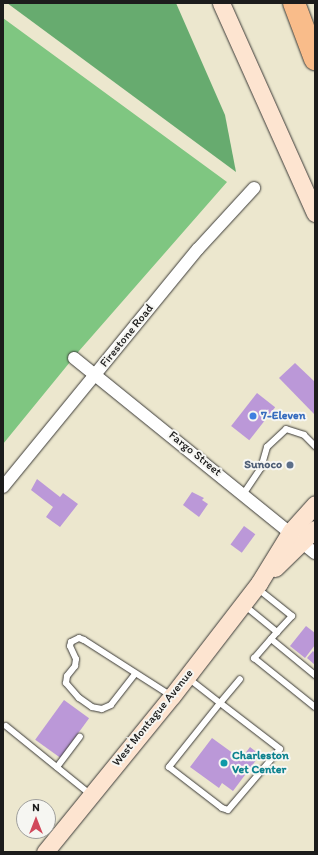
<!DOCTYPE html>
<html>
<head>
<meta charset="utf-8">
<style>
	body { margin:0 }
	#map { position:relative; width:318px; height:855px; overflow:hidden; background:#ece7ce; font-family:Itim,sans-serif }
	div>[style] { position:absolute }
	.green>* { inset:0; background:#7fc681 }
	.forest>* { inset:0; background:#67ab6f }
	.building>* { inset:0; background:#bb98d8; transform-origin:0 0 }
	.roads { filter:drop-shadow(0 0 1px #3b3a37) drop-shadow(0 0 1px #3b3a37) }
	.lane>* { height:6px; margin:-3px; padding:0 3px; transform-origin:3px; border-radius:3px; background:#fff }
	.street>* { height:12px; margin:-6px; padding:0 6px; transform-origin:6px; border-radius:6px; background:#fff }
	.secondary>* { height:17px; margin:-8.5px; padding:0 8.5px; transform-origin:8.5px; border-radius:8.5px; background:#fde4d0 }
	.highway>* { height:22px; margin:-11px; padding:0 11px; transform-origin:11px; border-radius:11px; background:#f9bc8a }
	.dots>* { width:11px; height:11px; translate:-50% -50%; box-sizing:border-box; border:2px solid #f6f6f2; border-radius:50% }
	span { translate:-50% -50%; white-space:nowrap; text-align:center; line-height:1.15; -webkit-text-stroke:4px #f6f6f2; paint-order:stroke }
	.street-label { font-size:12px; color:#1c1c1c }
	.shop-label { font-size:12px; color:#366cbe; font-weight:700 }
	.left { translate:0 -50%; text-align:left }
	.service-label { font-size:12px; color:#4e5e75; font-weight:700 }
	.right { translate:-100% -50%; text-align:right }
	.culture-label { font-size:12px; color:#0d838f; font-weight:700 }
	.frame { position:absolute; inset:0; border:4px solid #1c1c1c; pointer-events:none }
	.north { position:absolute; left:16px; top:799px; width:40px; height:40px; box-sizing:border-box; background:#f6f6f2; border:1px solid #9f9f9c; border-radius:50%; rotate:0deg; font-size:11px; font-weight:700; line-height:16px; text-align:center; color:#1c1c1c }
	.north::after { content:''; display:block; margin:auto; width:14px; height:18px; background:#d1495b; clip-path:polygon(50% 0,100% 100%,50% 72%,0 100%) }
</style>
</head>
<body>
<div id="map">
	<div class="green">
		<div style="clip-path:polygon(3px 18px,227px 182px,79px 351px,3px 444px)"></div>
	</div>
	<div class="forest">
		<div style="clip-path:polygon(7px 3px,176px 3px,225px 115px,236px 172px)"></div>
	</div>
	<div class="building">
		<div style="clip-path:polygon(295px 363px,315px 382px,315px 415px,279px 378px)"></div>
		<div style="left:257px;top:393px;width:23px;height:42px;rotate:38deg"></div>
		<div style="clip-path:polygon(37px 479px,60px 497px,63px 493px,78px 504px,60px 527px,46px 517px,53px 507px,31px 490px)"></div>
		<div style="clip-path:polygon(192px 492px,204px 498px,202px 500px,208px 504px,199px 517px,183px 505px)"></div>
		<div style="left:244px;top:526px;width:14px;height:23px;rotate:36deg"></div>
		<div style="clip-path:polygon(306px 626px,315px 633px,315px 645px,305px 658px,290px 646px)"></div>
		<div style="clip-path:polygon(313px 651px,315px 653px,315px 665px,307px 658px)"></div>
		<div style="left:64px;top:700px;width:31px;height:49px;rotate:36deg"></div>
		<div style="clip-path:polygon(212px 738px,241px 759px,250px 747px,260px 755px,233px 791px,222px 783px,219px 788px,190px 767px)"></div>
	</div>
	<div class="roads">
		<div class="lane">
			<div style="left:244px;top:493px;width:30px;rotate:-56deg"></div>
			<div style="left:261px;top:468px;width:22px;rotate:-74deg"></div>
			<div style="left:267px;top:447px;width:26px;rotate:-43deg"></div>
			<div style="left:286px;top:429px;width:19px;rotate:18deg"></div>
			<div style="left:304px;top:435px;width:16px;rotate:45deg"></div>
			<div style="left:257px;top:588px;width:45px;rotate:38.7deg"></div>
			<div style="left:292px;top:616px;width:22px;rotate:133deg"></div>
			<div style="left:244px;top:605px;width:43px;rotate:39.3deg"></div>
			<div style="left:277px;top:632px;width:35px;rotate:131deg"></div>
			<div style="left:254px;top:658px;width:78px;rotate:38.8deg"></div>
			<div style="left:271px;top:639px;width:57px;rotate:39.3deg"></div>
			<div style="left:135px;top:674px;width:39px;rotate:128deg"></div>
			<div style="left:111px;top:705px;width:10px;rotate:156deg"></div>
			<div style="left:102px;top:709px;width:10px;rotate:-169deg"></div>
			<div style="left:92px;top:707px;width:16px;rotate:-145deg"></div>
			<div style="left:79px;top:698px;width:20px;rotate:-131deg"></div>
			<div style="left:66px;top:683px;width:7px;rotate:-82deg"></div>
			<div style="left:67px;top:676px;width:13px;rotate:-51deg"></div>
			<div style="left:75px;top:666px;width:7px;rotate:-82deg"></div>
			<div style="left:76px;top:659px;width:14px;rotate:-115deg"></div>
			<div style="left:70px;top:646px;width:4px;rotate:-76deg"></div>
			<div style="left:71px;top:642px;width:9px;rotate:-27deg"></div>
			<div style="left:79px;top:638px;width:5px;rotate:22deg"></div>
			<div style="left:84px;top:640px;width:102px;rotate:32.6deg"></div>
			<div style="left:188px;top:678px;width:41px;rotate:38deg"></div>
			<div style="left:220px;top:703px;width:82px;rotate:128.6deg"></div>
			<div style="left:169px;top:767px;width:67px;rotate:37.7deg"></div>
			<div style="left:222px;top:808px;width:6px;rotate:18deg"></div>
			<div style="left:228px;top:810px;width:80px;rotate:-49.6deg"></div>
			<div style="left:280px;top:749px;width:76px;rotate:-142.5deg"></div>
			<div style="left:220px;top:703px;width:31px;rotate:-50deg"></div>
			<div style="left:6px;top:726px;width:108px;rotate:39deg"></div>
			<div style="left:57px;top:767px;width:38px;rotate:-53deg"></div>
		</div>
		<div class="street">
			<div style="left:74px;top:358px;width:310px;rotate:39deg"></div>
			<div style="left:3px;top:487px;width:308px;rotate:-50.7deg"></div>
			<div style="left:198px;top:249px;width:83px;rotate:-47.4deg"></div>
		</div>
		<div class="secondary">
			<div style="left:221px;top:3px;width:230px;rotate:65.9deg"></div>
			<div style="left:275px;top:568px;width:56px;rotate:-44.3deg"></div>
			<div style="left:45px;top:852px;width:201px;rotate:-50.9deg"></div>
			<div style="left:172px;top:696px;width:143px;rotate:-52.4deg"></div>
			<div style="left:259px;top:583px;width:61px;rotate:-58.4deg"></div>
			<div style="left:291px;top:531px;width:36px;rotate:-48deg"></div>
		</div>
		<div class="highway">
			<div style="left:294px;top:3px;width:60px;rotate:69.4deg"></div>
		</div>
	</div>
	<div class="dots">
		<div style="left:253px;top:416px;background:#3f7fe0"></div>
		<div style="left:290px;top:465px;background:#5c6f8a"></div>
		<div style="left:224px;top:763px;background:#0f9aa8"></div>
	</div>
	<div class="street-label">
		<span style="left:127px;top:336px;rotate:-51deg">Firestone Road</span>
		<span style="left:195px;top:454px;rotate:39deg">Fargo Street</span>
		<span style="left:153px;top:718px;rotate:-51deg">West Montague Avenue</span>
	</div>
	<div class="shop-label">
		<span class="left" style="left:261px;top:416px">7-Eleven</span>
	</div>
	<div class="service-label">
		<span class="right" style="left:282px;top:465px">Sunoco</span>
	</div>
	<div class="culture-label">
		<span class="left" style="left:232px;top:763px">Charleston<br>Vet Center</span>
	</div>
	<div class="frame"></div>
	<div class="north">N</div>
</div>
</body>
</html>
